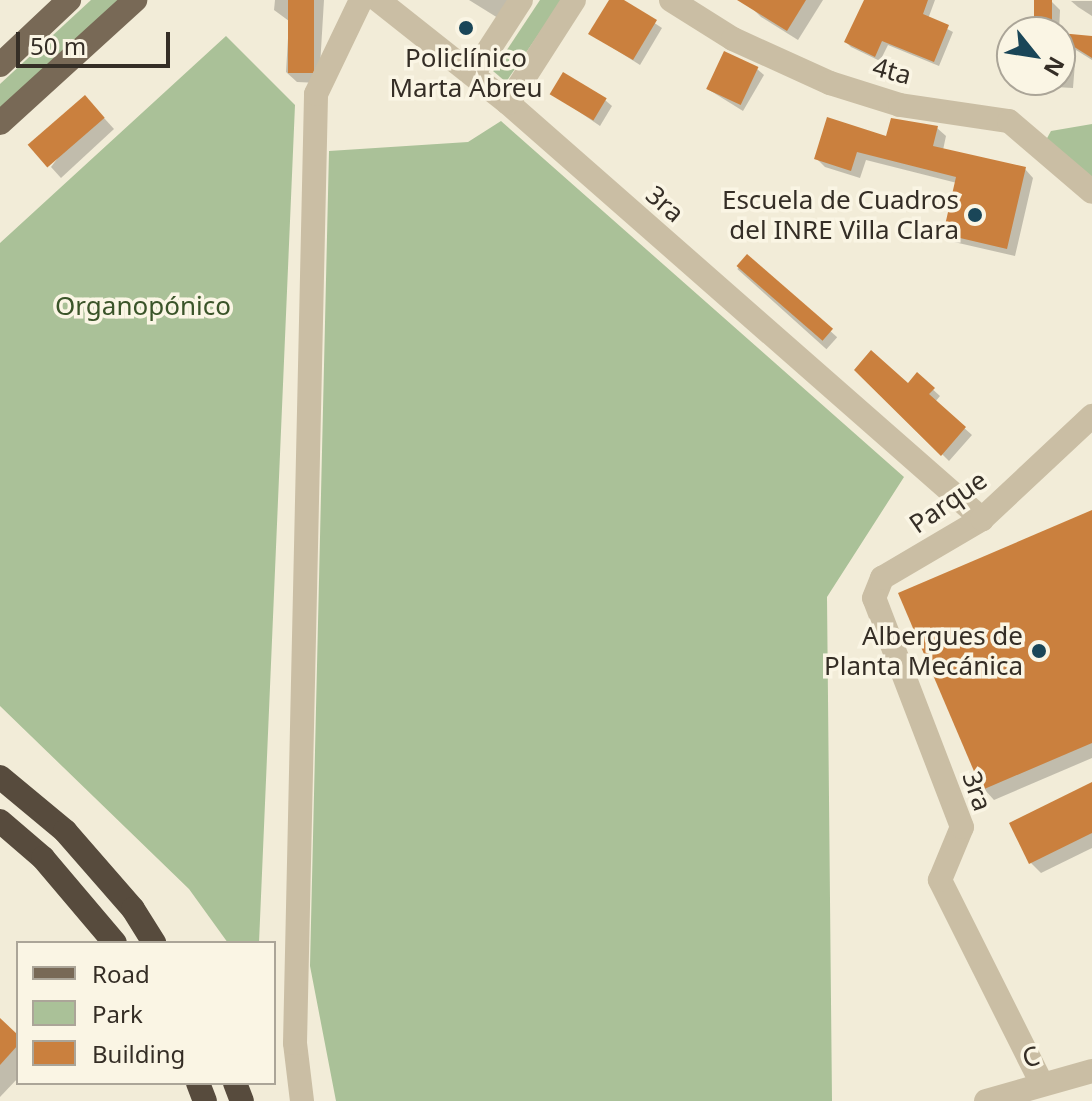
<!DOCTYPE html>
<html>
<head>
<meta charset="utf-8">
<style>
	body { margin:0 }
	#map { position:relative; width:1092px; height:1101px; overflow:hidden; background:#f2ecd8; font-family:"Noto Sans",sans-serif }
	div>[style] { position:absolute }
	.green>* { inset:0; background:#aac198 }
	.shadow>* { inset:0; background:#0003; transform-origin:0 0 }
	.building>* { inset:0; background:#ca803e; transform-origin:0 0 }
	.minor>* { height:24px; margin:-12px; padding:0 12px; transform-origin:12px; border-radius:12px; background:#cabea4 }
	.major>* { height:24px; margin:-12px; padding:0 12px; transform-origin:12px; border-radius:12px; background:#786956 }
	.highway>* { height:24px; margin:-12px; padding:0 12px; transform-origin:12px; border-radius:12px; background:#574b3d }
	.dots>* { width:22px; height:22px; translate:-50% -50%; box-sizing:border-box; border:4px solid #faf5e4; border-radius:50% }
	span { translate:-50% -50%; white-space:nowrap; text-align:center; line-height:1.15; -webkit-text-stroke:7px #faf5e4; paint-order:stroke }
	.poi-label { font-size:26px; color:#352e26 }
	.right { translate:-100% -50%; text-align:right }
	.street-label { font-size:26px; color:#352e26 }
	.park-label { font-size:26px; color:#3a5429 }
	.legend { position:absolute; left:16px; top:941px; width:260px; height:144px; box-sizing:border-box; background:#faf5e4; border:2px solid #aba598; margin:0; padding:10px 14px; list-style:none; font-size:24px; color:#352e26 }
	.legend li { display:flex; align-items:center; gap:16px; height:40px }
	.legend b { width:40px; border:2px solid #aba598 }
	.north { position:absolute; left:996px; top:16px; width:80px; height:80px; box-sizing:border-box; background:#faf5e4; border:2px solid #aba598; border-radius:50%; rotate:120deg; font-size:22px; font-weight:700; line-height:32px; text-align:center; color:#352e26 }
	.north::after { content:''; display:block; margin:auto; width:28px; height:36px; background:#1a4658; clip-path:polygon(50% 0,100% 100%,50% 72%,0 100%) }
	.scale { position:absolute; left:16px; top:32px; width:154px; height:36px; box-sizing:border-box; border:4px solid #352e26; border-top:0; padding-left:10px; font-size:24px; line-height:28px; white-space:nowrap; color:#352e26; -webkit-text-stroke:6px #faf5e4; paint-order:stroke }
</style>
</head>
<body>
<div id="map">
	<div class="green">
		<div style="clip-path:polygon(91px 0,119px 0,0 108px,0 84px)"></div>
		<div style="clip-path:polygon(540px 0,562px 0,506px 82px,493px 71px)"></div>
		<div style="clip-path:polygon(226px 36px,295px 105px,259px 943px,228px 943px,189px 889px,0 706px,0 243px)"></div>
		<div style="clip-path:polygon(501px 121px,904px 477px,827px 597px,832px 1101px,336px 1101px,310px 966px,329px 151px,468px 142px)"></div>
		<div style="clip-path:polygon(1092px 124px,1092px 183px,1046px 140px,1051px 131px)"></div>
	</div>
	<div class="shadow">
		<div style="clip-path:polygon(275px 0,324px 0,319px 83px,297px 82px,286px 72px,289px 21px,274px 10px)"></div>
		<div style="clip-path:polygon(469px 0,509px 0,498px 18px)"></div>
		<div style="clip-path:polygon(611px 0,620px 0,662px 28px,640px 65px,591px 34px)"></div>
		<div style="clip-path:polygon(754px 0,823px 0,798px 40px,761px 17px,750px 6px)"></div>
		<div style="clip-path:polygon(866px 0,935px 0,928px 19px,953px 32px,939px 66px,888px 45px,880px 61px,851px 47px,846px 42px)"></div>
		<div style="clip-path:polygon(1051px 1px,1060px 10px,1059px 32px,1033px 32px)"></div>
		<div style="clip-path:polygon(1071px 1px,1092px 1px,1092px 16px,1078px 7px)"></div>
		<div style="clip-path:polygon(1060px 35px,1092px 38px,1092px 60px,1076px 50px,1073px 88px,1038px 86px,1033px 80px,1060px 80px)"></div>
		<div style="clip-path:polygon(757px 69px,764px 75px,743px 111px,706px 88px)"></div>
		<div style="clip-path:polygon(553px 94px,605px 100px,612px 106px,600px 126px)"></div>
		<div style="clip-path:polygon(95px 108px,114px 129px,61px 178px,51px 167px)"></div>
		<div style="clip-path:polygon(937px 128px,946px 136px,943px 150px,1025px 169px,1033px 178px,1015px 256px,954px 242px,945px 233px,957px 183px,866px 160px,860px 178px,825px 167px,816px 158px)"></div>
		<div style="left:748px;top:257px;width:120px;height:16px;rotate:42deg"></div>
		<div style="clip-path:polygon(857px 370px,908px 385px,917px 375px,940px 396px,935px 402px,972px 435px,949px 461px)"></div>
		<div style="clip-path:polygon(1092px 512px,1092px 758px,994px 800px,984px 789px)"></div>
		<div style="clip-path:polygon(1092px 785px,1092px 848px,1041px 873px,1031px 863px)"></div>
		<div style="clip-path:polygon(0 1021px,18px 1037px,18px 1078px,0 1097px)"></div>
	</div>
	<div class="building">
		<div style="left:288px;top:0;width:26px;height:73px"></div>
		<div style="clip-path:polygon(609px 0,624px 0,657px 20px,633px 60px,588px 34px)"></div>
		<div style="clip-path:polygon(737px 0,806px 0,787px 31px)"></div>
		<div style="clip-path:polygon(864px 0,928px 0,923px 14px,949px 25px,934px 62px,882px 41px,875px 57px,844px 42px)"></div>
		<div style="left:1034px;top:0;width:18px;height:32px"></div>
		<div style="clip-path:polygon(1060px 33px,1092px 36px,1092px 58px,1060px 38px)"></div>
		<div style="left:724px;top:51px;width:38px;height:42px;rotate:25deg"></div>
		<div style="left:563px;top:72px;width:51px;height:26px;rotate:31deg"></div>
		<div style="left:85px;top:95px;width:30px;height:76px;rotate:49deg"></div>
		<div style="clip-path:polygon(827px 117px,886px 136px,891px 118px,938px 126px,933px 146px,1026px 167px,1007px 249px,943px 234px,956px 177px,857px 152px,851px 171px,814px 159px)"></div>
		<div style="left:747px;top:254px;width:114px;height:16px;rotate:41deg"></div>
		<div style="clip-path:polygon(871px 350px,908px 383px,917px 372px,935px 388px,929px 394px,966px 427px,941px 456px,854px 370px)"></div>
		<div style="clip-path:polygon(1092px 510px,1092px 743px,982px 790px,898px 593px)"></div>
		<div style="clip-path:polygon(1092px 782px,1092px 833px,1029px 864px,1009px 823px)"></div>
		<div style="clip-path:polygon(0 1018px,18px 1035px,18px 1045px,0 1065px)"></div>
	</div>
	<div class="minor">
		<div style="left:378px;top:0;width:166px;rotate:38.4deg"></div>
		<div style="left:508px;top:103px;width:631px;rotate:41.27deg"></div>
		<div style="left:671px;top:0;width:73px;rotate:32.2deg"></div>
		<div style="left:733px;top:39px;width:107px;rotate:24.4deg"></div>
		<div style="left:830px;top:83px;width:73px;rotate:17.4deg"></div>
		<div style="left:900px;top:105px;width:110px;rotate:8.4deg"></div>
		<div style="left:1009px;top:121px;width:109px;rotate:40.5deg"></div>
		<div style="left:473px;top:74px;width:88px;rotate:-57deg"></div>
		<div style="left:508px;top:103px;width:122px;rotate:-57.3deg"></div>
		<div style="left:1041px;top:1082px;width:226px;rotate:-116.6deg"></div>
		<div style="left:940px;top:880px;width:57px;rotate:-67.5deg"></div>
		<div style="left:962px;top:827px;width:245px;rotate:-111deg"></div>
		<div style="left:874px;top:598px;width:22px;rotate:-68deg"></div>
		<div style="left:882px;top:578px;width:116px;rotate:-30.5deg"></div>
		<div style="left:982px;top:519px;width:151px;rotate:-43.1deg"></div>
		<div style="left:302px;top:1101px;width:58px;rotate:-96.9deg"></div>
		<div style="left:295px;top:1043px;width:949px;rotate:-88.73deg"></div>
		<div style="left:316px;top:94px;width:104px;rotate:-64.4deg"></div>
		<div style="left:986px;top:1101px;width:110px;rotate:-15.8deg"></div>
	</div>
	<div class="major">
		<div style="left:0;top:65px;width:95px;rotate:-43.3deg"></div>
		<div style="left:0;top:123px;width:183px;rotate:-42.3deg"></div>
	</div>
	<div class="highway">
		<div style="left:0;top:777px;width:85px;rotate:39.7deg"></div>
		<div style="left:65px;top:831px;width:103px;rotate:48.9deg"></div>
		<div style="left:133px;top:909px;width:40px;rotate:58deg"></div>
		<div style="left:0;top:821px;width:57px;rotate:40.7deg"></div>
		<div style="left:43px;top:858px;width:111px;rotate:49.7deg"></div>
		<div style="left:198px;top:1083px;width:19px;rotate:69deg"></div>
		<div style="left:235px;top:1083px;width:19px;rotate:69deg"></div>
	</div>
	<div class="dots">
		<div style="left:466px;top:28px;background:#1a4658"></div>
		<div style="left:975px;top:215px;background:#1a4658"></div>
		<div style="left:1039px;top:651px;background:#1a4658"></div>
	</div>
	<div class="poi-label">
		<span style="left:466px;top:73px">Policlínico<br>Marta Abreu</span>
		<span class="right" style="left:959px;top:215px">Escuela de Cuadros<br>del INRE Villa Clara</span>
		<span class="right" style="left:1023px;top:651px">Albergues de<br>Planta Mecánica</span>
	</div>
	<div class="street-label">
		<span style="left:892px;top:71px;rotate:15deg">4ta</span>
		<span style="left:665px;top:204px;rotate:41deg">3ra</span>
		<span style="left:948px;top:502px;rotate:-35deg">Parque</span>
		<span style="left:977px;top:791px;rotate:71deg">3ra</span>
		<span style="left:1031px;top:1057px;rotate:-16deg">C</span>
	</div>
	<div class="park-label">
		<span style="left:143px;top:306px">Organopónico</span>
	</div>
	<ul class="legend">
	<li><b style="height:10px;background:#786956"></b>Road</li>
	<li><b style="height:22px;background:#aac198"></b>Park</li>
	<li><b style="height:22px;background:#ca803e"></b>Building</li>
	</ul>
	<div class="north">N</div>
	<div class="scale">50 m</div>
</div>
</body>
</html>
